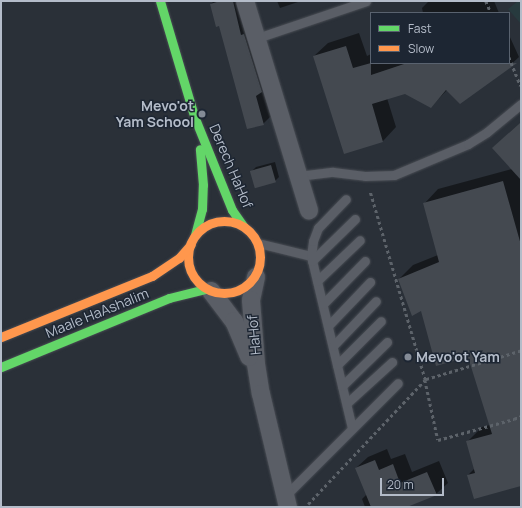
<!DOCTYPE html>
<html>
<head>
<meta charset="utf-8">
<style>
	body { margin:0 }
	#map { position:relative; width:522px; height:508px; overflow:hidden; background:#2a3038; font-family:Manrope,sans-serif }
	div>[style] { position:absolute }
	.green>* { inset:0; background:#273a3e }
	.shadow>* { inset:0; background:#0007 }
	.building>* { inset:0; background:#444950; transform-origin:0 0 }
	.path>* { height:2.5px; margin-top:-1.25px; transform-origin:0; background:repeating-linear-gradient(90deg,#5d636a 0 3px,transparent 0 6px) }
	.roads { filter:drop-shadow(0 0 1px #484c53) drop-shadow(0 0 1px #484c53) }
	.lane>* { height:9px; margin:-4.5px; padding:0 4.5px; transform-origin:4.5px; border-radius:4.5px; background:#5a5e66 }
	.street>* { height:18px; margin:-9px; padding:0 9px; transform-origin:9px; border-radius:9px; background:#5a5e66 }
	.fast>* { height:9px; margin:-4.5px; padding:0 4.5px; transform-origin:4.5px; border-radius:4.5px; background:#63d668 }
	.slow>* { height:9px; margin:-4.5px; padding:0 4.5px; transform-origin:4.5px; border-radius:4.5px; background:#ff974d }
	.slow>.ring { margin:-4.5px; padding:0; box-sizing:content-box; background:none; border:9px solid #ff974d; border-radius:50% }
	.dots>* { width:11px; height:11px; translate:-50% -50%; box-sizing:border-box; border:2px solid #1d2633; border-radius:50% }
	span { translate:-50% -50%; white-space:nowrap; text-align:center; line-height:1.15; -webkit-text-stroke:3px #1d2633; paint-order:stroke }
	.poi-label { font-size:14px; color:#b4bcc9; font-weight:700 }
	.right { translate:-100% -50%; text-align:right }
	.left { translate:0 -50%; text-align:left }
	.street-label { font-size:14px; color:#b4bcc9 }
	.frame { position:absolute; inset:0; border:2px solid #b4bcc9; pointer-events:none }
	.legend { position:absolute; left:370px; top:12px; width:140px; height:52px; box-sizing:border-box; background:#1d2633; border:1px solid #59626f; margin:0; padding:5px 7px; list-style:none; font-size:12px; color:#b4bcc9 }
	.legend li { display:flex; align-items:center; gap:8px; height:20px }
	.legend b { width:20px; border:1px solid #59626f }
	.scale { position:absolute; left:380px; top:478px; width:64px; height:18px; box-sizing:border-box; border:2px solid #b4bcc9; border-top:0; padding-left:5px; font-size:12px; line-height:14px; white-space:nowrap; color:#b4bcc9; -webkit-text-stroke:3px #1d2633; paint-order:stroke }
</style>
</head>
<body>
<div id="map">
	<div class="green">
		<div style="clip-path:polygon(518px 1px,521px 1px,521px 24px,508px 9px)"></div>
	</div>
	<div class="shadow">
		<div style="clip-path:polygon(214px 1px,246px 1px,274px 113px,263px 124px,211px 4px)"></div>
		<div style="clip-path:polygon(277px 1px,301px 1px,280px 8px)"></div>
		<div style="clip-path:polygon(429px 1px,494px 1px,499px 13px,423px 13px,422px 8px)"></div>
		<div style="clip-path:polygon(359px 33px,367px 56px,371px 54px,371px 63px,509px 63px,509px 35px,519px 57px,505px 70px,447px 90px,431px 107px,405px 93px,387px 98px,396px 127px,383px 141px,345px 153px,314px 56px,328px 43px)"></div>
		<div style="clip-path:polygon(521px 122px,521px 485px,468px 475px,475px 468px,467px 442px,482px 427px,490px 425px,469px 356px,399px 279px,413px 265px,438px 255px,424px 204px,438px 189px,512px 169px,493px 148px)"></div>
		<div style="clip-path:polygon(275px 162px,279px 177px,275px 181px,252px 171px,256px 167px)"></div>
		<div style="clip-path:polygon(387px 449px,391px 459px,405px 454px,412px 472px,439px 461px,448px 483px,436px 494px,404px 507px,365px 507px,362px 499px,367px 494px,356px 468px,368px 457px)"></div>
	</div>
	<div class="building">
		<div style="clip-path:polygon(220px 1px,233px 1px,241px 35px,244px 34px,262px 92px,256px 96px,264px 125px,247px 129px,219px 26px,216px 27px,210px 4px)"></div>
		<div style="clip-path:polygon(346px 46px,353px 68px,371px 63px,371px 75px,407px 63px,517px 63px,460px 104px,446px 90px,431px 108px,405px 94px,372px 104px,383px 142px,344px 154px,313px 56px)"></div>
		<div style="clip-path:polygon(521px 122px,521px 180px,492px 148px)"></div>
		<div style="left:271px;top:165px;width:18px;height:22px;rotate:74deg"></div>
		<div style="clip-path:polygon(503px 181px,521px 245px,521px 486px,474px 499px,467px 475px,475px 473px,466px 441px,492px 434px,468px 357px,436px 366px,421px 311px,412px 316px,398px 279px,439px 262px,423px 203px)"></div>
		<div style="clip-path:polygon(375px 460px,379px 470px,393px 464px,400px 483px,427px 472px,437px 495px,407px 507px,371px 507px,355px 468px)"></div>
	</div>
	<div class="path">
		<div style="left:486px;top:1px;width:13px;rotate:67deg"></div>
		<div style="left:509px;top:57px;width:31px;rotate:68deg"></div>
		<div style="left:521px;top:351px;width:100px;rotate:163.2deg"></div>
		<div style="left:425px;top:380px;width:61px;rotate:77.8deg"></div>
		<div style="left:438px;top:440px;width:79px;rotate:-15.4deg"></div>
		<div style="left:514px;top:419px;width:8px;rotate:-23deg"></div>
		<div style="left:308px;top:504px;width:170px;rotate:-46.7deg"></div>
		<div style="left:425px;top:380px;width:196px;rotate:-106.3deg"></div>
	</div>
	<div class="roads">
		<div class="lane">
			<div style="left:257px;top:38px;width:115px;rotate:-18.7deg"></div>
			<div style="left:298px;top:176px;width:35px;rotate:-7deg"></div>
			<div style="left:333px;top:172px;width:32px;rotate:7deg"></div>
			<div style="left:365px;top:176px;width:29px;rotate:-2deg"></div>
			<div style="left:394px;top:175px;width:80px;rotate:-22.7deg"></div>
			<div style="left:468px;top:144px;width:22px;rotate:-32deg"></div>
			<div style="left:487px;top:132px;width:44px;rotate:-39.5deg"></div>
			<div style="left:258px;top:243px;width:55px;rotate:13.8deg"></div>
			<div style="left:311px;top:256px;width:177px;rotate:76.6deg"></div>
			<div style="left:311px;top:256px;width:15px;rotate:-82deg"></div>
			<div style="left:313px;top:241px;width:14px;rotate:-69deg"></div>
			<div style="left:318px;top:228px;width:40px;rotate:-46deg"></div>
			<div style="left:312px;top:261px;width:60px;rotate:-44.3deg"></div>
			<div style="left:317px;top:281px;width:59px;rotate:-43.6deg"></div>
			<div style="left:323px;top:304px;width:60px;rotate:-45.7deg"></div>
			<div style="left:328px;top:326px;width:61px;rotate:-46.3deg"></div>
			<div style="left:333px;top:346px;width:62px;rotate:-46.3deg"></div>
			<div style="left:337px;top:365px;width:62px;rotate:-45deg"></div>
			<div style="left:342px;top:386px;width:63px;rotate:-44.4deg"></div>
			<div style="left:347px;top:403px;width:61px;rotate:-42.3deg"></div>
			<div style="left:286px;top:495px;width:158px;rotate:-45deg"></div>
		</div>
		<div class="street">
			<div style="left:245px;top:1px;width:219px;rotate:73deg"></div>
			<div style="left:256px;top:277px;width:24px;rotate:102deg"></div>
			<div style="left:251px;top:300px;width:64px;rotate:85.5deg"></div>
			<div style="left:256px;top:364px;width:30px;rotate:81deg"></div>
			<div style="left:261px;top:394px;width:116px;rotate:76.6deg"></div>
			<div style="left:211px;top:291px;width:38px;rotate:53deg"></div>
			<div style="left:234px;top:321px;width:39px;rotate:67deg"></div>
		</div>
		<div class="fast">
			<div style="left:160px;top:1px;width:120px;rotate:73.5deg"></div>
			<div style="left:194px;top:116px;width:101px;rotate:68deg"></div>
			<div style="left:232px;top:210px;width:19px;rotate:55deg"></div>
			<div style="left:195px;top:235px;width:27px;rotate:-75deg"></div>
			<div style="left:202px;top:209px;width:24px;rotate:-88deg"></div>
			<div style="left:203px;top:185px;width:36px;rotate:-95deg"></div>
			<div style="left:1px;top:367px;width:182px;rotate:-22.3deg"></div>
			<div style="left:169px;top:298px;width:38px;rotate:-14deg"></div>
		</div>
		<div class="slow">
			<div class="ring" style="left:188px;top:221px;width:63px;height:63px"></div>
			<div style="left:1px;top:337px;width:163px;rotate:-22deg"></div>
			<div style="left:152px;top:276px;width:32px;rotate:-34deg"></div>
			<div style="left:179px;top:258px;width:18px;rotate:-49deg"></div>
		</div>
	</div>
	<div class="dots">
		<div style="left:202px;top:114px;background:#848b96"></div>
		<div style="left:408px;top:357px;background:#848b96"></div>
	</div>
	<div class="poi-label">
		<span class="right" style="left:194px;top:114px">Mevo'ot<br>Yam School</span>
		<span class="left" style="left:416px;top:357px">Mevo'ot Yam</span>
	</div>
	<div class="street-label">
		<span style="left:231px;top:166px;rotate:67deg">Derech HaHof</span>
		<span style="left:97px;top:313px;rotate:-22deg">Maale HaAshalim</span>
		<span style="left:254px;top:335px;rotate:-95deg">HaHof</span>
	</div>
	<div class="frame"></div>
	<ul class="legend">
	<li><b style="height:5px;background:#63d668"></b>Fast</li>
	<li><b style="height:5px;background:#ff974d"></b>Slow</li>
	</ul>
	<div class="scale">20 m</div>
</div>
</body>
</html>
